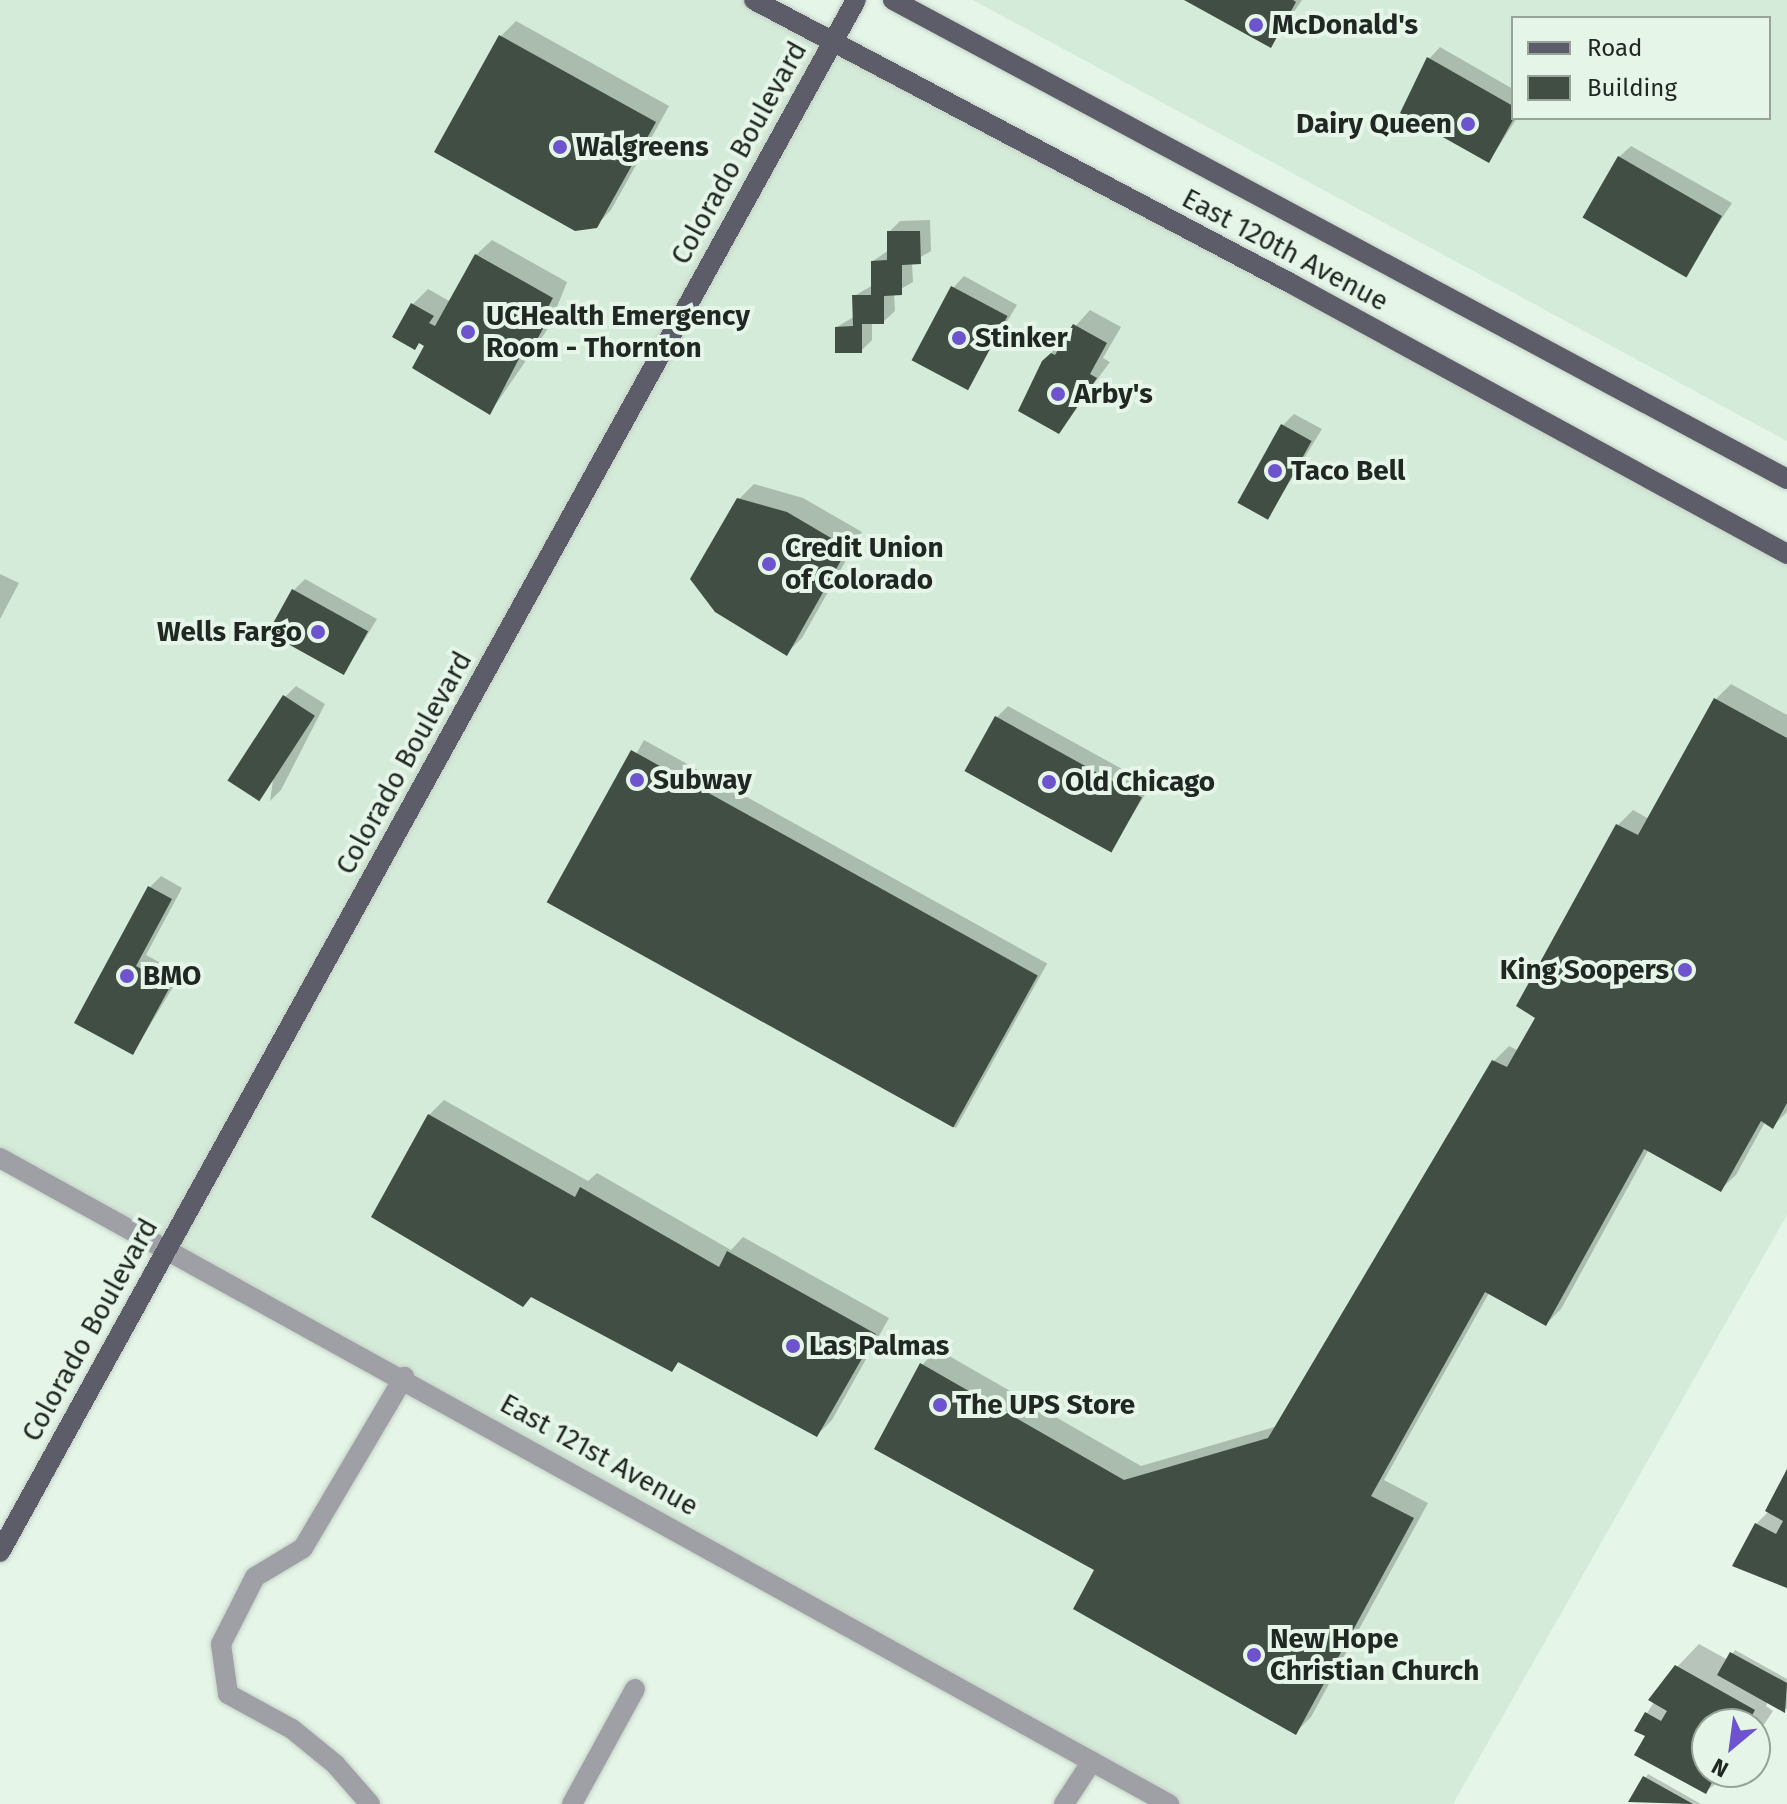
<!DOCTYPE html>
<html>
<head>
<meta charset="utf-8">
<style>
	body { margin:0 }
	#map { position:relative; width:1787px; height:1804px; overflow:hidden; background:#e5f5e8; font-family:"Fira Sans",sans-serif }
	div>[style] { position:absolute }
	.built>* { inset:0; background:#d5ebd9 }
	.shadow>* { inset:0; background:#0003; transform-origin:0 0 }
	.building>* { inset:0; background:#414e44; transform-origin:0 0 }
	.roads { filter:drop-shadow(0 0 2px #c2d0c4) drop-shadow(0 0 2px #c2d0c4) }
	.minor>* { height:20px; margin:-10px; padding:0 10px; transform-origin:10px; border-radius:10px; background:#9f9fa6 }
	.primary>* { height:20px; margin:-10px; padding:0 10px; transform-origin:10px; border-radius:10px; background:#5d5d69 }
	.dots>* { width:22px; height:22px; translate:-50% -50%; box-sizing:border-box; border:4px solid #e5f5e8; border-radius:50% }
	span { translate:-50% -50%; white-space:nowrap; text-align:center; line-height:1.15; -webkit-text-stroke:8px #e5f5e8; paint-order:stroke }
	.poi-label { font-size:28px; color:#212722; font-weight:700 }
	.left { translate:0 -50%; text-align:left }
	.right { translate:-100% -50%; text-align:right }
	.street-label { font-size:28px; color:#212722 }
	.legend { position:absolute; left:1511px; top:16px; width:260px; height:104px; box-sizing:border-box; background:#e5f5e8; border:2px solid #97a399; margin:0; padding:10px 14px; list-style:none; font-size:24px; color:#212722 }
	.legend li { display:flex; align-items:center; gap:16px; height:40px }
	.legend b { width:40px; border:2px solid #97a399 }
	.north { position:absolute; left:1691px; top:1708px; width:80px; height:80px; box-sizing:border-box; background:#e5f5e8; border:2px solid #97a399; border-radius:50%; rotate:209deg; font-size:22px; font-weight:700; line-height:32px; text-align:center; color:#212722 }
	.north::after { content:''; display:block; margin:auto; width:28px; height:36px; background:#6d54ce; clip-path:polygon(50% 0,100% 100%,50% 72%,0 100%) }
</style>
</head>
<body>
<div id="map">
	<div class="built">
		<div style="clip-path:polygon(0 0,754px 0,1740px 531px,1787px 566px,1787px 1215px,1453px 1804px,1169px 1804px,0 1159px)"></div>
		<div style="clip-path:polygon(evenodd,973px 0,1787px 0,1787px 441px,973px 0,1513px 18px,1769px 18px,1769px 118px,1513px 118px,1513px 18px)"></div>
	</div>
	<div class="shadow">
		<div style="clip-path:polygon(1188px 0,1302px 0,1271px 45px)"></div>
		<div style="clip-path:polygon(516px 21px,669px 106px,611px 210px,596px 226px,501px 36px)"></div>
		<div style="clip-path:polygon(1440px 47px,1513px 89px,1513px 118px,1517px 118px,1489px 161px,1429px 59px)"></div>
		<div style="clip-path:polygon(1631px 146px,1732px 203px,1686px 272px,1619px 157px)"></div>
		<div style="clip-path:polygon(930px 220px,931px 251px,912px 262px,913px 282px,894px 293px,895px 311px,883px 322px,872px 322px,872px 340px,861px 351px,837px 327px,855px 316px,854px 296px,873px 285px,873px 261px,889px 250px,889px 232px,900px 221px)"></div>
		<div style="clip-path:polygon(492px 240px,567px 282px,549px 327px,490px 413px,427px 345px,413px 304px,428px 289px,451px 302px,476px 255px)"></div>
		<div style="clip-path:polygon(964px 276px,1017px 305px,967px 387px,953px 288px)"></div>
		<div style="clip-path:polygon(1090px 310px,1121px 327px,1103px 358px,1110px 362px,1059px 431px,1043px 362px)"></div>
		<div style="clip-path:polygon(1294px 414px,1322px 429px,1268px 517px,1283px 425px)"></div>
		<div style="clip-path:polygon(754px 484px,803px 498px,862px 532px,802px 638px,787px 653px,738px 500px)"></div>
		<div style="clip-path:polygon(0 574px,19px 583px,0 619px)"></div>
		<div style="clip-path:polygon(305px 579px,377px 619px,344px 673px,294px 590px)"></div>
		<div style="clip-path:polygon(1731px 684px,1787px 715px,1787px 1112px,1773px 1126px,1765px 1122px,1736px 1175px,1720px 1190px,1649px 1149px,1561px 1309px,1546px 1324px,1489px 1293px,1384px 1480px,1428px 1503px,1311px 1717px,1296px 1732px,1097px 1569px,922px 1365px,937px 1349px,1141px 1466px,1278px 1426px,1493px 1062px,1509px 1046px,1519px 1051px,1538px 1017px,1618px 825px,1633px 810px,1649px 819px,1716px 699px)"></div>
		<div style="clip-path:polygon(296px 686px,325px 704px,281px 790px,270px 801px,285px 697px)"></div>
		<div style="clip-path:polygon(1008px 706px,1151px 785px,1111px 849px,997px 717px)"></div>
		<div style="left:644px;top:740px;width:461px;height:188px;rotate:29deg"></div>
		<div style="clip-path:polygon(161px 876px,182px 888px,146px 955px,181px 974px,133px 1053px,76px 1022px,150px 887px)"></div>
		<div style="clip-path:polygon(444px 1100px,588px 1181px,597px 1173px,731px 1250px,743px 1237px,889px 1318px,832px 1420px,817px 1435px,680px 1361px,672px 1369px,429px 1115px)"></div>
		<div style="clip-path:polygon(1787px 1474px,1787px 1587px,1756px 1524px,1769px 1511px)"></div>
		<div style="clip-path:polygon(1699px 1644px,1728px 1660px,1735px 1650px,1787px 1679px,1787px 1709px,1768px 1702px,1766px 1706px,1773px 1711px,1755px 1738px,1755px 1724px,1707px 1724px,1707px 1772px,1731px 1772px,1705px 1792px,1648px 1735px,1647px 1713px,1677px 1667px)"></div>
		<div style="clip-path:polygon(1648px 1774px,1701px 1804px,1631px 1801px)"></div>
	</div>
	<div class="building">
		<div style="clip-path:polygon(1184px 0,1293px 0,1296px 2px,1271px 48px)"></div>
		<div style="clip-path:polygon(499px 35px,656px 122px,597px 228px,575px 231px,434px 152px)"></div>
		<div style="clip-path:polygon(1427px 57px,1513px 106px,1514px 118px,1489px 163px,1400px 113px)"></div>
		<div style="left:1618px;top:156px;width:120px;height:71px;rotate:30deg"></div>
		<div style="clip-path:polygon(887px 231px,920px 231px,921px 264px,902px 265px,902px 295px,884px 296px,884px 324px,862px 324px,862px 353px,835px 353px,835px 327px,853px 326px,852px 295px,871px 295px,871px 261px,887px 260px)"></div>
		<div style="clip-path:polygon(475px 254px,553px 298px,540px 322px,545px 325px,534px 345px,528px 341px,490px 415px,412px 368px,424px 346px,419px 343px,415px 350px,392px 337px,411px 303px,434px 316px,429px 323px,435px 326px)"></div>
		<div style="left:951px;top:286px;width:64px;height:84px;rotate:28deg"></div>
		<div style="clip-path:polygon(1073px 324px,1107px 343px,1090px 374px,1097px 378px,1059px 434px,1018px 411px,1042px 361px,1051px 353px,1055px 355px)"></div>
		<div style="left:1281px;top:424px;width:35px;height:90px;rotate:29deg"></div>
		<div style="clip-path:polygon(737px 498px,787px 512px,848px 548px,787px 656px,715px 612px,690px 579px)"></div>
		<div style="left:292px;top:589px;width:87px;height:50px;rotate:29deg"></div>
		<div style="left:283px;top:695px;width:38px;height:102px;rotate:33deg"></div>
		<div style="clip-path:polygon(1714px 698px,1787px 738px,1787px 1103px,1773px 1129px,1761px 1121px,1721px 1192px,1644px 1149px,1546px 1326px,1485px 1292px,1371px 1496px,1414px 1518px,1296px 1735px,1073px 1609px,1094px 1570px,874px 1449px,920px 1363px,1124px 1480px,1268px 1438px,1492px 1060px,1507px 1067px,1535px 1018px,1516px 1006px,1616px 824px,1638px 835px)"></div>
		<div style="left:995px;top:716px;width:168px;height:63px;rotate:29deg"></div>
		<div style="left:631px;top:750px;width:465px;height:174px;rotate:29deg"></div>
		<div style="clip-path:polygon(148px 886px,172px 899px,136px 966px,171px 985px,133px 1055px,74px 1023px)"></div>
		<div style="clip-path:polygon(428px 1114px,575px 1197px,580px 1187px,719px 1267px,727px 1251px,876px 1334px,817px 1437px,678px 1362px,672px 1372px,531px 1297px,523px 1307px,371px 1217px)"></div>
		<div style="clip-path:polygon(1787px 1469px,1787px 1588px,1732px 1566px,1755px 1523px,1776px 1534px,1783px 1521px,1765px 1511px)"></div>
		<div style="clip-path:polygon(1730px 1652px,1787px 1683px,1785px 1713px,1717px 1675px)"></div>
		<div style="clip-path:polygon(1675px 1665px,1755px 1710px,1747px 1724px,1707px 1724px,1707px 1772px,1731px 1772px,1727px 1778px,1717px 1773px,1706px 1794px,1634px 1755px,1645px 1736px,1634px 1731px,1645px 1712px,1661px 1721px,1667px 1711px,1648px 1700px)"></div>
		<div style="clip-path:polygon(1643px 1776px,1693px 1804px,1628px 1802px)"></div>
	</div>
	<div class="roads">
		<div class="minor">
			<div style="left:0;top:1158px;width:1336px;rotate:28.93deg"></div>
			<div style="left:370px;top:1804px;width:53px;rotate:-131.2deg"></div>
			<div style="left:335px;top:1764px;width:55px;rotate:-140.9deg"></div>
			<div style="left:292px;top:1729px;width:73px;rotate:-151.3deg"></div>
			<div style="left:228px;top:1694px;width:50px;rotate:-98deg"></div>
			<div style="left:221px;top:1644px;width:75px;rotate:-63.1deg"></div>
			<div style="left:255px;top:1577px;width:56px;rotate:-31.1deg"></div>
			<div style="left:303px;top:1548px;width:199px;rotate:-59.4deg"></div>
			<div style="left:572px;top:1804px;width:131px;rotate:-61.3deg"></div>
			<div style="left:1064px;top:1804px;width:51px;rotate:-56.9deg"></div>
		</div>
		<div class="primary">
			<div style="left:754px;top:0;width:608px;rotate:27.83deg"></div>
			<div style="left:1292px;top:284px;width:564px;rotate:28.61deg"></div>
			<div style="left:893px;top:0;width:1014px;rotate:28.18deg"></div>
			<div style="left:0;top:1552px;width:1772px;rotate:-61.12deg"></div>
		</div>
	</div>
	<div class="dots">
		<div style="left:1256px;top:25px;background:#6d54ce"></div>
		<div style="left:1468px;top:124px;background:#6d54ce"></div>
		<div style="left:560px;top:147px;background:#6d54ce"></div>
		<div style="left:468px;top:332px;background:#6d54ce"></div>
		<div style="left:959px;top:338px;background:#6d54ce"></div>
		<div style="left:1058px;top:394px;background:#6d54ce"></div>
		<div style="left:1275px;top:471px;background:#6d54ce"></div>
		<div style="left:769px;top:564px;background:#6d54ce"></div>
		<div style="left:318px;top:632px;background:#6d54ce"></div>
		<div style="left:637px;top:780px;background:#6d54ce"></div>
		<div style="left:1049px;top:782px;background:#6d54ce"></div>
		<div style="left:1685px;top:970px;background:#6d54ce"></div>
		<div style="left:127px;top:976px;background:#6d54ce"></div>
		<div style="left:793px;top:1346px;background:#6d54ce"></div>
		<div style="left:940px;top:1405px;background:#6d54ce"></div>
		<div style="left:1254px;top:1655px;background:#6d54ce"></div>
	</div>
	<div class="poi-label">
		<span class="left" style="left:1272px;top:25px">McDonald's</span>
		<span class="right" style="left:1452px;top:124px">Dairy Queen</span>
		<span class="left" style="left:576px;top:147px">Walgreens</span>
		<span class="left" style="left:486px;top:332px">UCHealth Emergency<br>Room - Thornton</span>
		<span class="left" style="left:975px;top:338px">Stinker</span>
		<span class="left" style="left:1074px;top:394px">Arby's</span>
		<span class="left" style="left:1291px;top:471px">Taco Bell</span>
		<span class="left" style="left:785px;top:564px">Credit Union<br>of Colorado</span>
		<span class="right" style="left:302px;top:632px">Wells Fargo</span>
		<span class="left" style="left:653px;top:780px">Subway</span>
		<span class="left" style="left:1065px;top:782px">Old Chicago</span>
		<span class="right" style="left:1669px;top:970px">King Soopers</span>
		<span class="left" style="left:143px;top:976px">BMO</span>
		<span class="left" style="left:809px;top:1346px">Las Palmas</span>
		<span class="left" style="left:956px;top:1405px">The UPS Store</span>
		<span class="left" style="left:1270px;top:1655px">New Hope<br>Christian Church</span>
	</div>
	<div class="street-label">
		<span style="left:739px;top:153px;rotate:-61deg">Colorado Boulevard</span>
		<span style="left:1285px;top:250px;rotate:28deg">East 120th Avenue</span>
		<span style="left:404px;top:763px;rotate:-61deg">Colorado Boulevard</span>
		<span style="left:90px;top:1330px;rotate:-61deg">Colorado Boulevard</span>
		<span style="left:599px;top:1455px;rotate:29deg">East 121st Avenue</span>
	</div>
	<ul class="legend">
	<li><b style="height:10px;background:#5d5d69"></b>Road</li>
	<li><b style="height:22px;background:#414e44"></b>Building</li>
	</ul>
	<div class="north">N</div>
</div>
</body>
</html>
